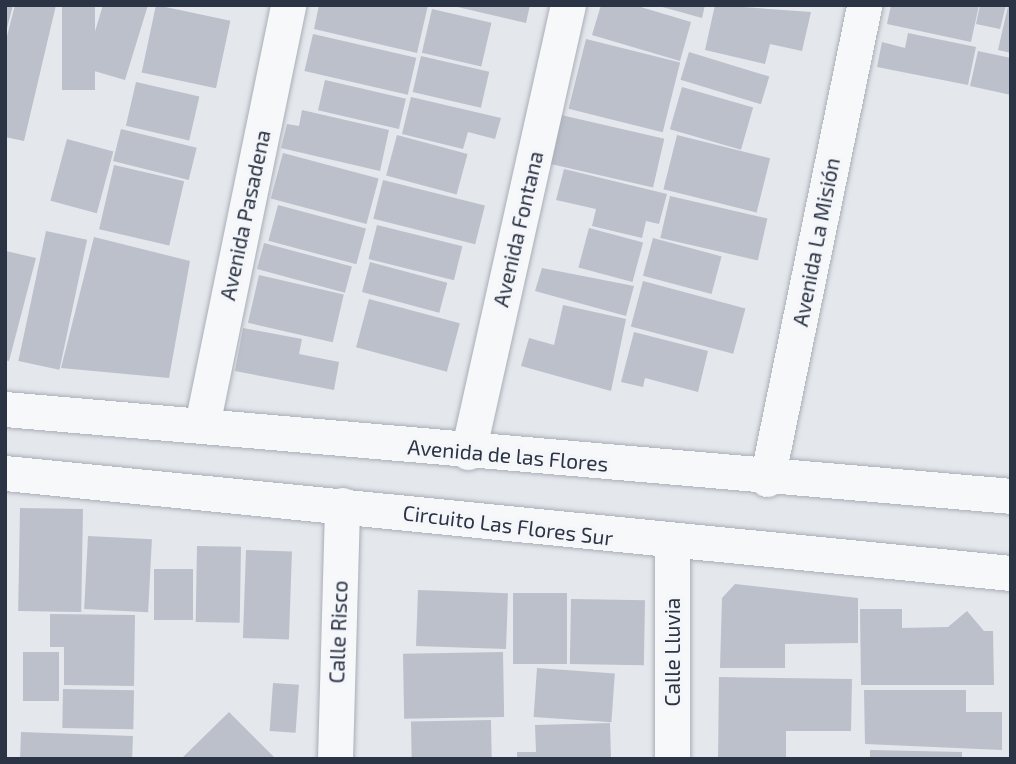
<!DOCTYPE html>
<html>
<head>
<meta charset="utf-8">
<style>
	body { margin:0 }
	#map { position:relative; width:1016px; height:764px; overflow:hidden; background:#e4e7ec; font-family:"Exo 2",sans-serif }
	div>[style] { position:absolute }
	.building>* { inset:0; background:#bbc0ca; transform-origin:0 0 }
	.roads { filter:drop-shadow(0 0 2px #a9aeb7) drop-shadow(0 0 2px #a9aeb7) }
	.street>* { height:35px; margin:-17.5px; padding:0 17.5px; transform-origin:17.5px; border-radius:17.5px; background:#f7f8fa }
	span { translate:-50% -50%; white-space:nowrap; text-align:center; line-height:1.15; -webkit-text-stroke:7px #f4f6f9; paint-order:stroke }
	.street-label { font-size:21px; color:#2b3445 }
	.frame { position:absolute; inset:0; border:7px solid #2b3445; pointer-events:none }
</style>
</head>
<body>
<div id="map">
	<div class="building">
		<div style="clip-path:polygon(5px 5px,13px 5px,6px 32px,5px 32px)"></div>
		<div style="clip-path:polygon(15px 5px,56px 5px,24px 141px,5px 137px,5px 44px)"></div>
		<div style="left:62px;top:5px;width:33px;height:85px"></div>
		<div style="clip-path:polygon(103px 5px,148px 5px,125px 80px,84px 68px)"></div>
		<div style="left:156px;top:5px;width:76px;height:69px;rotate:12deg"></div>
		<div style="clip-path:polygon(319px 5px,428px 5px,417px 53px,314px 29px)"></div>
		<div style="clip-path:polygon(449px 5px,530px 5px,526px 23px)"></div>
		<div style="clip-path:polygon(601px 5px,634px 5px,691px 22px,680px 61px,592px 35px)"></div>
		<div style="clip-path:polygon(655px 5px,705px 5px,702px 18px)"></div>
		<div style="clip-path:polygon(715px 5px,811px 12px,802px 51px,770px 44px,765px 64px,705px 50px)"></div>
		<div style="clip-path:polygon(891px 5px,979px 5px,971px 42px,887px 24px)"></div>
		<div style="clip-path:polygon(980px 5px,1006px 5px,1000px 29px,976px 24px)"></div>
		<div style="clip-path:polygon(1008px 6px,1011px 6px,1011px 53px,998px 50px)"></div>
		<div style="left:432px;top:9px;width:61px;height:45px;rotate:13deg"></div>
		<div style="clip-path:polygon(908px 33px,976px 47px,968px 85px,877px 67px,882px 42px,905px 48px)"></div>
		<div style="left:313px;top:34px;width:106px;height:38px;rotate:13deg"></div>
		<div style="left:586px;top:39px;width:97px;height:72px;rotate:14deg"></div>
		<div style="clip-path:polygon(978px 51px,1011px 58px,1011px 95px,970px 86px)"></div>
		<div style="left:689px;top:52px;width:84px;height:29px;rotate:17deg"></div>
		<div style="left:421px;top:56px;width:70px;height:37px;rotate:13deg"></div>
		<div style="left:325px;top:80px;width:83px;height:31px;rotate:13deg"></div>
		<div style="left:136px;top:82px;width:65px;height:45px;rotate:13deg"></div>
		<div style="left:682px;top:87px;width:74px;height:44px;rotate:16deg"></div>
		<div style="clip-path:polygon(411px 97px,501px 118px,495px 139px,468px 132px,463px 149px,402px 134px)"></div>
		<div style="clip-path:polygon(302px 110px,389px 130px,380px 171px,281px 148px,287px 124px,299px 126px)"></div>
		<div style="left:561px;top:115px;width:106px;height:50px;rotate:13deg"></div>
		<div style="left:121px;top:129px;width:78px;height:33px;rotate:14deg"></div>
		<div style="left:397px;top:135px;width:73px;height:42px;rotate:15deg"></div>
		<div style="left:677px;top:135px;width:96px;height:56px;rotate:14deg"></div>
		<div style="left:67px;top:139px;width:48px;height:64px;rotate:15deg"></div>
		<div style="left:283px;top:153px;width:99px;height:47px;rotate:15deg"></div>
		<div style="left:114px;top:165px;width:72px;height:66px;rotate:13deg"></div>
		<div style="clip-path:polygon(564px 169px,667px 194px,659px 224px,646px 221px,642px 238px,592px 226px,596px 209px,556px 200px)"></div>
		<div style="left:383px;top:180px;width:105px;height:40px;rotate:14deg"></div>
		<div style="left:670px;top:196px;width:100px;height:43px;rotate:13deg"></div>
		<div style="left:278px;top:205px;width:91px;height:37px;rotate:15deg"></div>
		<div style="left:377px;top:225px;width:88px;height:35px;rotate:14deg"></div>
		<div style="left:589px;top:228px;width:56px;height:41px;rotate:15deg"></div>
		<div style="left:46px;top:231px;width:42px;height:133px;rotate:12deg"></div>
		<div style="clip-path:polygon(94px 237px,190px 261px,169px 378px,61px 368px)"></div>
		<div style="left:653px;top:238px;width:71px;height:39px;rotate:15deg"></div>
		<div style="left:264px;top:243px;width:91px;height:27px;rotate:15deg"></div>
		<div style="clip-path:polygon(6px 251px,36px 258px,9px 361px,5px 360px)"></div>
		<div style="left:370px;top:262px;width:80px;height:31px;rotate:15deg"></div>
		<div style="clip-path:polygon(542px 268px,634px 286px,626px 316px,535px 291px)"></div>
		<div style="left:259px;top:275px;width:87px;height:49px;rotate:13deg"></div>
		<div style="left:643px;top:281px;width:106px;height:47px;rotate:15deg"></div>
		<div style="left:369px;top:299px;width:94px;height:50px;rotate:15deg"></div>
		<div style="clip-path:polygon(563px 305px,626px 319px,611px 391px,521px 366px,529px 338px,554px 345px)"></div>
		<div style="clip-path:polygon(243px 328px,302px 339px,299px 354px,339px 362px,334px 390px,235px 371px)"></div>
		<div style="clip-path:polygon(634px 332px,708px 351px,698px 392px,645px 378px,643px 387px,621px 382px)"></div>
		<div style="left:20px;top:508px;width:63px;height:103px;rotate:1deg"></div>
		<div style="left:88px;top:536px;width:64px;height:73px;rotate:3deg"></div>
		<div style="left:197px;top:546px;width:44px;height:76px;rotate:1deg"></div>
		<div style="left:246px;top:550px;width:46px;height:88px;rotate:2deg"></div>
		<div style="left:154px;top:569px;width:39px;height:51px"></div>
		<div style="clip-path:polygon(735px 584px,858px 598px,858px 643px,785px 644px,785px 668px,720px 668px,722px 598px)"></div>
		<div style="left:418px;top:590px;width:90px;height:56px;rotate:2deg"></div>
		<div style="left:513px;top:593px;width:54px;height:71px"></div>
		<div style="left:571px;top:599px;width:74px;height:65px;rotate:1deg"></div>
		<div style="clip-path:polygon(860px 609px,902px 609px,902px 628px,948px 627px,967px 611px,984px 631px,993px 631px,994px 685px,861px 685px)"></div>
		<div style="clip-path:polygon(50px 614px,135px 615px,134px 686px,64px 685px,64px 647px,50px 647px)"></div>
		<div style="left:23px;top:652px;width:36px;height:49px"></div>
		<div style="left:503px;top:652px;width:65px;height:100px;rotate:89deg"></div>
		<div style="left:537px;top:668px;width:78px;height:49px;rotate:4deg"></div>
		<div style="clip-path:polygon(719px 677px,852px 679px,851px 731px,786px 731px,786px 759px,718px 759px)"></div>
		<div style="left:273px;top:683px;width:26px;height:48px;rotate:4deg"></div>
		<div style="left:63px;top:689px;width:71px;height:39px;rotate:1deg"></div>
		<div style="clip-path:polygon(864px 690px,966px 690px,966px 712px,1002px 712px,1002px 750px,865px 744px)"></div>
		<div style="clip-path:polygon(229px 712px,276px 759px,181px 759px)"></div>
		<div style="left:491px;top:720px;width:39px;height:80px;rotate:89deg"></div>
		<div style="clip-path:polygon(610px 723px,611px 759px,517px 759px,517px 752px,536px 752px,535px 725px)"></div>
		<div style="left:21px;top:732px;width:112px;height:27px;rotate:2deg"></div>
		<div style="clip-path:polygon(870px 750px,962px 752px,962px 759px,870px 759px)"></div>
	</div>
	<div class="roads">
		<div class="street">
			<div style="left:5px;top:409px;width:1010px;rotate:4.94deg"></div>
			<div style="left:202px;top:425px;width:429px;rotate:-78.4deg"></div>
			<div style="left:468px;top:452px;width:458px;rotate:-77.4deg"></div>
			<div style="left:5px;top:473px;width:1011px;rotate:5.68deg"></div>
			<div style="left:767px;top:479px;width:484px;rotate:-78.4deg"></div>
			<div style="left:335px;top:759px;width:254px;rotate:-88.4deg"></div>
			<div style="left:672px;top:759px;width:215px;rotate:-90deg"></div>
		</div>
	</div>
	<div class="street-label">
		<span style="left:245px;top:215px;rotate:-78deg">Avenida Pasadena</span>
		<span style="left:518px;top:229px;rotate:-77deg">Avenida Fontana</span>
		<span style="left:816px;top:242px;rotate:-79deg">Avenida La Misión</span>
		<span style="left:508px;top:455px;rotate:5deg">Avenida de las Flores</span>
		<span style="left:508px;top:525px;rotate:7deg">Circuito Las Flores Sur</span>
		<span style="left:338px;top:632px;rotate:-88deg">Calle Risco</span>
		<span style="left:672px;top:652px;rotate:-90deg">Calle Lluvia</span>
	</div>
	<div class="frame"></div>
</div>
</body>
</html>
